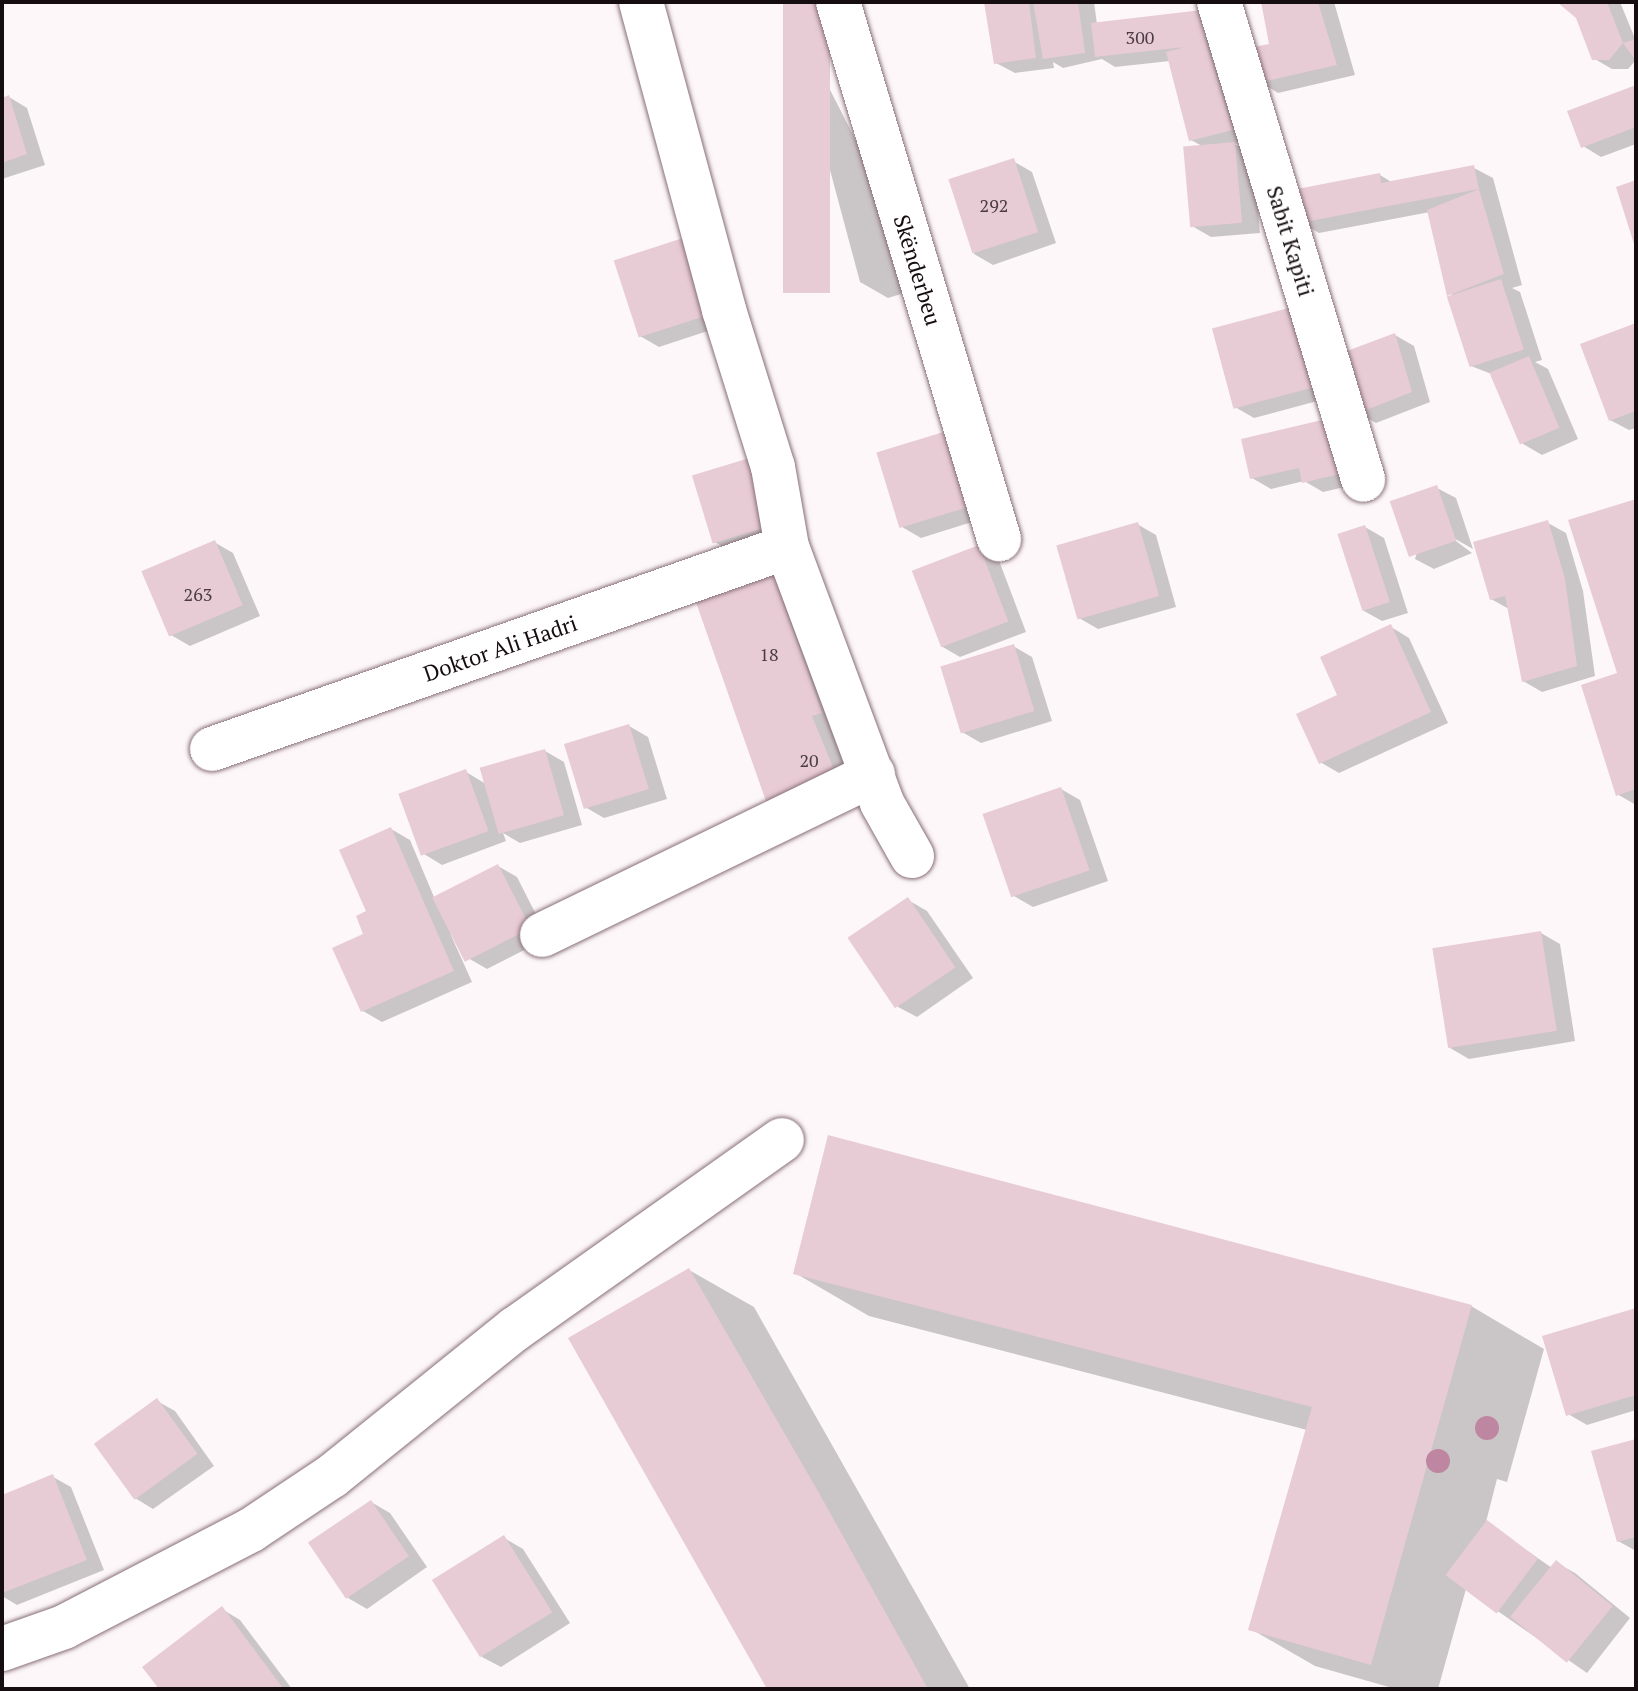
<!DOCTYPE html>
<html>
<head>
<meta charset="utf-8">
<style>
	body { margin:0 }
	#map { position:relative; width:1638px; height:1691px; overflow:hidden; background:#fdf7f9; font-family:"PT Serif",serif }
	div>[style] { position:absolute }
	.shadow>* { inset:0; background:#0003 }
	.building>* { inset:0; background:#e7cbd5; transform-origin:0 0 }
	.roads { filter:drop-shadow(0 0 2px #886f78) drop-shadow(0 0 2px #886f78) }
	.minor>* { height:44px; margin:-22px; padding:0 22px; transform-origin:22px; border-radius:22px; background:#fff }
	.trees>* { width:24px; height:24px; margin:-12px; border-radius:50%; background:#bf86a1 }
	span { translate:-50% -50%; white-space:nowrap; text-align:center; line-height:1.15; -webkit-text-stroke:6px #fff; paint-order:stroke }
	.number-label { font-size:18px; color:#4a3c42 }
	.number-label span { -webkit-text-stroke-width:0 }
	.street-label { font-size:22px; color:#160d11 }
	.frame { position:absolute; inset:0; border:4px solid #160d11; pointer-events:none }
</style>
</head>
<body>
<div id="map">
	<div class="shadow">
		<div style="clip-path:polygon(785px 2px,930px 285px,888px 298px,860px 282px)"></div>
		<div style="clip-path:polygon(986px 2px,1094px 2px,1097px 24px,1202px 12px,1250px 140px,1235px 144px,1253px 155px,1260px 233px,1211px 237px,1192px 226px,1202px 146px,1191px 140px,1170px 61px,1115px 67px,1102px 59px,1063px 68px,1053px 62px,1054px 68px,1015px 73px,996px 63px)"></div>
		<div style="clip-path:polygon(1263px 2px,1334px 2px,1355px 75px,1278px 93px,1260px 82px,1271px 45px)"></div>
		<div style="clip-path:polygon(1560px 2px,1620px 2px,1636px 41px,1636px 60px,1628px 69px,1612px 69px,1593px 58px,1578px 17px)"></div>
		<div style="clip-path:polygon(1636px 87px,1636px 144px,1601px 157px,1583px 146px)"></div>
		<div style="clip-path:polygon(9px 97px,27px 108px,45px 165px,2px 179px,2px 100px)"></div>
		<div style="clip-path:polygon(1013px 161px,1032px 172px,1056px 243px,993px 265px,974px 254px)"></div>
		<div style="clip-path:polygon(1474px 168px,1493px 178px,1522px 285px,1512px 288px,1520px 292px,1542px 360px,1535px 362px,1548px 369px,1578px 439px,1542px 455px,1523px 444px,1494px 375px,1471px 366px,1430px 212px,1319px 233px,1300px 222px,1380px 175px,1393px 183px)"></div>
		<div style="clip-path:polygon(705px 250px,729px 324px,659px 347px,640px 336px)"></div>
		<div style="clip-path:polygon(1296px 308px,1336px 396px,1254px 418px,1235px 407px)"></div>
		<div style="clip-path:polygon(1636px 326px,1636px 428px,1629px 430px,1610px 420px)"></div>
		<div style="clip-path:polygon(1395px 335px,1414px 346px,1430px 402px,1376px 423px,1357px 412px)"></div>
		<div style="clip-path:polygon(1243px 440px,1366px 482px,1323px 492px,1304px 481px,1271px 489px,1252px 478px)"></div>
		<div style="clip-path:polygon(879px 454px,991px 516px,921px 538px,902px 527px)"></div>
		<div style="clip-path:polygon(774px 469px,795px 534px,733px 553px,715px 542px)"></div>
		<div style="clip-path:polygon(1437px 488px,1456px 498px,1473px 549px,1448px 535px,1472px 553px,1434px 569px,1415px 559px)"></div>
		<div style="clip-path:polygon(1636px 501px,1636px 805px,1617px 794px,1619px 674px)"></div>
		<div style="clip-path:polygon(1548px 523px,1566px 533px,1583px 591px,1595px 676px,1542px 692px,1523px 681px,1509px 609px,1491px 599px)"></div>
		<div style="clip-path:polygon(1137px 524px,1156px 535px,1176px 607px,1098px 629px,1079px 618px)"></div>
		<div style="clip-path:polygon(1365px 527px,1384px 538px,1408px 613px,1382px 621px,1364px 611px)"></div>
		<div style="clip-path:polygon(214px 542px,233px 553px,260px 616px,190px 646px,171px 635px)"></div>
		<div style="clip-path:polygon(979px 547px,998px 558px,1026px 632px,960px 657px,941px 646px)"></div>
		<div style="clip-path:polygon(770px 570px,789px 580px,840px 723px,830px 727px,852px 783px,787px 814px)"></div>
		<div style="clip-path:polygon(1391px 627px,1409px 638px,1448px 723px,1339px 773px,1320px 762px,1340px 696px)"></div>
		<div style="clip-path:polygon(1013px 646px,1032px 657px,1052px 721px,981px 743px,962px 732px)"></div>
		<div style="clip-path:polygon(629px 726px,648px 737px,667px 799px,604px 818px,585px 807px)"></div>
		<div style="clip-path:polygon(545px 751px,564px 762px,582px 825px,520px 843px,503px 833px,506px 841px,442px 865px,424px 854px,466px 772px,486px 784px)"></div>
		<div style="clip-path:polygon(1061px 789px,1080px 800px,1108px 881px,1033px 907px,1014px 896px)"></div>
		<div style="clip-path:polygon(391px 829px,410px 840px,434px 897px,498px 866px,517px 877px,548px 938px,487px 969px,468px 958px,450px 933px,472px 982px,382px 1022px,363px 1011px,366px 935px)"></div>
		<div style="clip-path:polygon(908px 900px,927px 911px,973px 978px,917px 1017px,898px 1007px)"></div>
		<div style="clip-path:polygon(1541px 933px,1560px 944px,1575px 1041px,1469px 1059px,1450px 1048px)"></div>
		<div style="clip-path:polygon(689px 1270px,754px 1307px,970px 1689px,768px 1689px)"></div>
		<div style="clip-path:polygon(795px 1273px,1471px 1306px,1544px 1349px,1507px 1482px,1497px 1479px,1486px 1522px,1552px 1568px,1557px 1563px,1575px 1573px,1630px 1618px,1587px 1673px,1466px 1589px,1438px 1689px,1396px 1689px,1315px 1666px,1251px 1629px,1307px 1430px,869px 1316px)"></div>
		<div style="clip-path:polygon(1636px 1310px,1636px 1410px,1587px 1425px,1568px 1414px)"></div>
		<div style="clip-path:polygon(157px 1401px,175px 1411px,214px 1466px,153px 1509px,135px 1498px)"></div>
		<div style="clip-path:polygon(1636px 1441px,1636px 1551px,1618px 1541px)"></div>
		<div style="clip-path:polygon(53px 1477px,71px 1487px,104px 1570px,17px 1605px,2px 1596px,2px 1497px)"></div>
		<div style="clip-path:polygon(371px 1502px,390px 1513px,427px 1567px,367px 1609px,348px 1598px)"></div>
		<div style="clip-path:polygon(504px 1538px,523px 1549px,570px 1623px,501px 1667px,482px 1657px)"></div>
		<div style="clip-path:polygon(222px 1609px,240px 1620px,292px 1689px,161px 1689px,145px 1667px)"></div>
	</div>
	<div class="building">
		<div style="left:783px;top:2px;width:47px;height:291px"></div>
		<div style="clip-path:polygon(984px 2px,1029px 2px,1036px 58px,994px 64px)"></div>
		<div style="clip-path:polygon(1033px 2px,1078px 2px,1085px 53px,1043px 59px)"></div>
		<div style="clip-path:polygon(1261px 2px,1318px 2px,1337px 65px,1258px 83px,1249px 48px,1269px 44px)"></div>
		<div style="clip-path:polygon(1557px 2px,1607px 2px,1623px 43px,1609px 60px,1592px 60px,1576px 18px)"></div>
		<div style="clip-path:polygon(1202px 10px,1206px 42px,1233px 130px,1189px 141px,1166px 52px,1185px 47px,1095px 57px,1091px 23px)"></div>
		<div style="clip-path:polygon(1636px 39px,1636px 61px,1623px 43px)"></div>
		<div style="clip-path:polygon(1636px 85px,1636px 127px,1581px 148px,1567px 111px)"></div>
		<div style="clip-path:polygon(9px 95px,27px 154px,2px 163px,2px 98px)"></div>
		<div style="left:1235px;top:142px;width:81px;height:52px;rotate:85deg"></div>
		<div style="left:1014px;top:158px;width:78px;height:69px;rotate:72deg"></div>
		<div style="clip-path:polygon(1474px 165px,1479px 189px,1299px 223px,1292px 190px,1380px 173px,1381px 183px)"></div>
		<div style="clip-path:polygon(1636px 180px,1636px 247px,1635px 247px,1616px 187px)"></div>
		<div style="clip-path:polygon(1479px 189px,1504px 274px,1447px 296px,1427px 210px)"></div>
		<div style="left:686px;top:237px;width:81px;height:76px;rotate:72deg"></div>
		<div style="left:1501px;top:279px;width:74px;height:57px;rotate:72deg"></div>
		<div style="left:1296px;top:306px;width:83px;height:87px;rotate:75deg"></div>
		<div style="clip-path:polygon(1636px 323px,1636px 411px,1609px 421px,1580px 344px)"></div>
		<div style="clip-path:polygon(1395px 333px,1412px 392px,1356px 414px,1339px 354px)"></div>
		<div style="left:1529px;top:356px;width:78px;height:43px;rotate:67deg"></div>
		<div style="clip-path:polygon(1335px 417px,1348px 472px,1302px 483px,1299px 468px,1250px 479px,1241px 439px)"></div>
		<div style="left:950px;top:430px;width:79px;height:77px;rotate:73deg"></div>
		<div style="left:756px;top:456px;width:71px;height:67px;rotate:73deg"></div>
		<div style="left:1437px;top:485px;width:59px;height:50px;rotate:71deg"></div>
		<div style="clip-path:polygon(1636px 499px,1636px 789px,1616px 796px,1581px 685px,1617px 673px,1568px 520px)"></div>
		<div style="clip-path:polygon(1548px 520px,1565px 579px,1577px 666px,1522px 682px,1505px 596px,1490px 600px,1473px 542px)"></div>
		<div style="left:1138px;top:522px;width:77px;height:85px;rotate:74deg"></div>
		<div style="left:1365px;top:525px;width:81px;height:29px;rotate:72deg"></div>
		<div style="left:215px;top:540px;width:71px;height:80px;rotate:67deg"></div>
		<div style="left:979px;top:545px;width:82px;height:72px;rotate:69deg"></div>
		<div style="clip-path:polygon(771px 567px,822px 713px,812px 716px,835px 772px,767px 804px,693px 594px)"></div>
		<div style="clip-path:polygon(1391px 624px,1431px 712px,1319px 764px,1296px 714px,1337px 695px,1320px 657px)"></div>
		<div style="left:1014px;top:644px;width:70px;height:77px;rotate:73deg"></div>
		<div style="left:629px;top:724px;width:68px;height:68px;rotate:73deg"></div>
		<div style="left:545px;top:749px;width:69px;height:68px;rotate:74deg"></div>
		<div style="left:466px;top:769px;width:66px;height:72px;rotate:70deg"></div>
		<div style="left:1061px;top:787px;width:88px;height:83px;rotate:71deg"></div>
		<div style="clip-path:polygon(391px 827px,454px 971px,361px 1012px,332px 948px,363px 934px,356px 916px,366px 911px,339px 850px)"></div>
		<div style="left:498px;top:864px;width:72px;height:74px;rotate:63deg"></div>
		<div style="left:908px;top:897px;width:85px;height:73px;rotate:56deg"></div>
		<div style="left:1541px;top:931px;width:101px;height:110px;rotate:81deg"></div>
		<div style="clip-path:polygon(828px 1135px,1472px 1305px,1371px 1665px,1248px 1630px,1312px 1407px,793px 1274px)"></div>
		<div style="clip-path:polygon(689px 1268px,819px 1493px,928px 1689px,767px 1689px,568px 1338px)"></div>
		<div style="clip-path:polygon(1636px 1308px,1636px 1395px,1566px 1416px,1542px 1336px)"></div>
		<div style="left:157px;top:1398px;width:69px;height:78px;rotate:54deg"></div>
		<div style="clip-path:polygon(1636px 1439px,1636px 1537px,1617px 1542px,1591px 1451px)"></div>
		<div style="clip-path:polygon(53px 1474px,87px 1560px,2px 1593px,2px 1495px)"></div>
		<div style="left:371px;top:1500px;width:68px;height:76px;rotate:56deg"></div>
		<div style="left:1487px;top:1520px;width:64px;height:69px;rotate:37deg"></div>
		<div style="left:504px;top:1535px;width:91px;height:85px;rotate:58deg"></div>
		<div style="left:1556px;top:1560px;width:73px;height:73px;rotate:39deg"></div>
		<div style="clip-path:polygon(222px 1606px,282px 1687px,159px 1689px,142px 1667px)"></div>
	</div>
	<div class="roads">
		<div class="minor">
			<div style="left:641px;top:2px;width:319px;rotate:74.9deg"></div>
			<div style="left:724px;top:310px;width:164px;rotate:72.7deg"></div>
			<div style="left:773px;top:467px;width:81px;rotate:80.1deg"></div>
			<div style="left:787px;top:547px;width:273px;rotate:69.6deg"></div>
			<div style="left:882px;top:803px;width:61px;rotate:60.5deg"></div>
			<div style="left:838px;top:2px;width:561px;rotate:73.31deg"></div>
			<div style="left:1219px;top:2px;width:499px;rotate:73.2deg"></div>
			<div style="left:212px;top:749px;width:609px;rotate:-19.36deg"></div>
			<div style="left:542px;top:935px;width:368px;rotate:-25.9deg"></div>
			<div style="left:2px;top:1649px;width:66px;rotate:-19.5deg"></div>
			<div style="left:64px;top:1627px;width:211px;rotate:-27.4deg"></div>
			<div style="left:251px;top:1530px;width:97px;rotate:-33.7deg"></div>
			<div style="left:332px;top:1476px;width:235px;rotate:-38.8deg"></div>
			<div style="left:515px;top:1329px;width:327px;rotate:-35.3deg"></div>
		</div>
	</div>
	<div class="trees">
		<div style="left:1487px;top:1428px"></div>
		<div style="left:1438px;top:1461px"></div>
	</div>
	<div class="number-label">
		<span style="left:1140px;top:37px">300</span>
		<span style="left:994px;top:205px">292</span>
		<span style="left:198px;top:594px">263</span>
		<span style="left:769px;top:654px">18</span>
		<span style="left:809px;top:760px">20</span>
	</div>
	<div class="street-label">
		<span style="left:1291px;top:241px;rotate:73deg">Sabit Kapiti</span>
		<span style="left:918px;top:270px;rotate:73deg">Skënderbeu</span>
		<span style="left:500px;top:648px;rotate:-19deg">Doktor Ali Hadri</span>
	</div>
	<div class="frame"></div>
</div>
</body>
</html>
